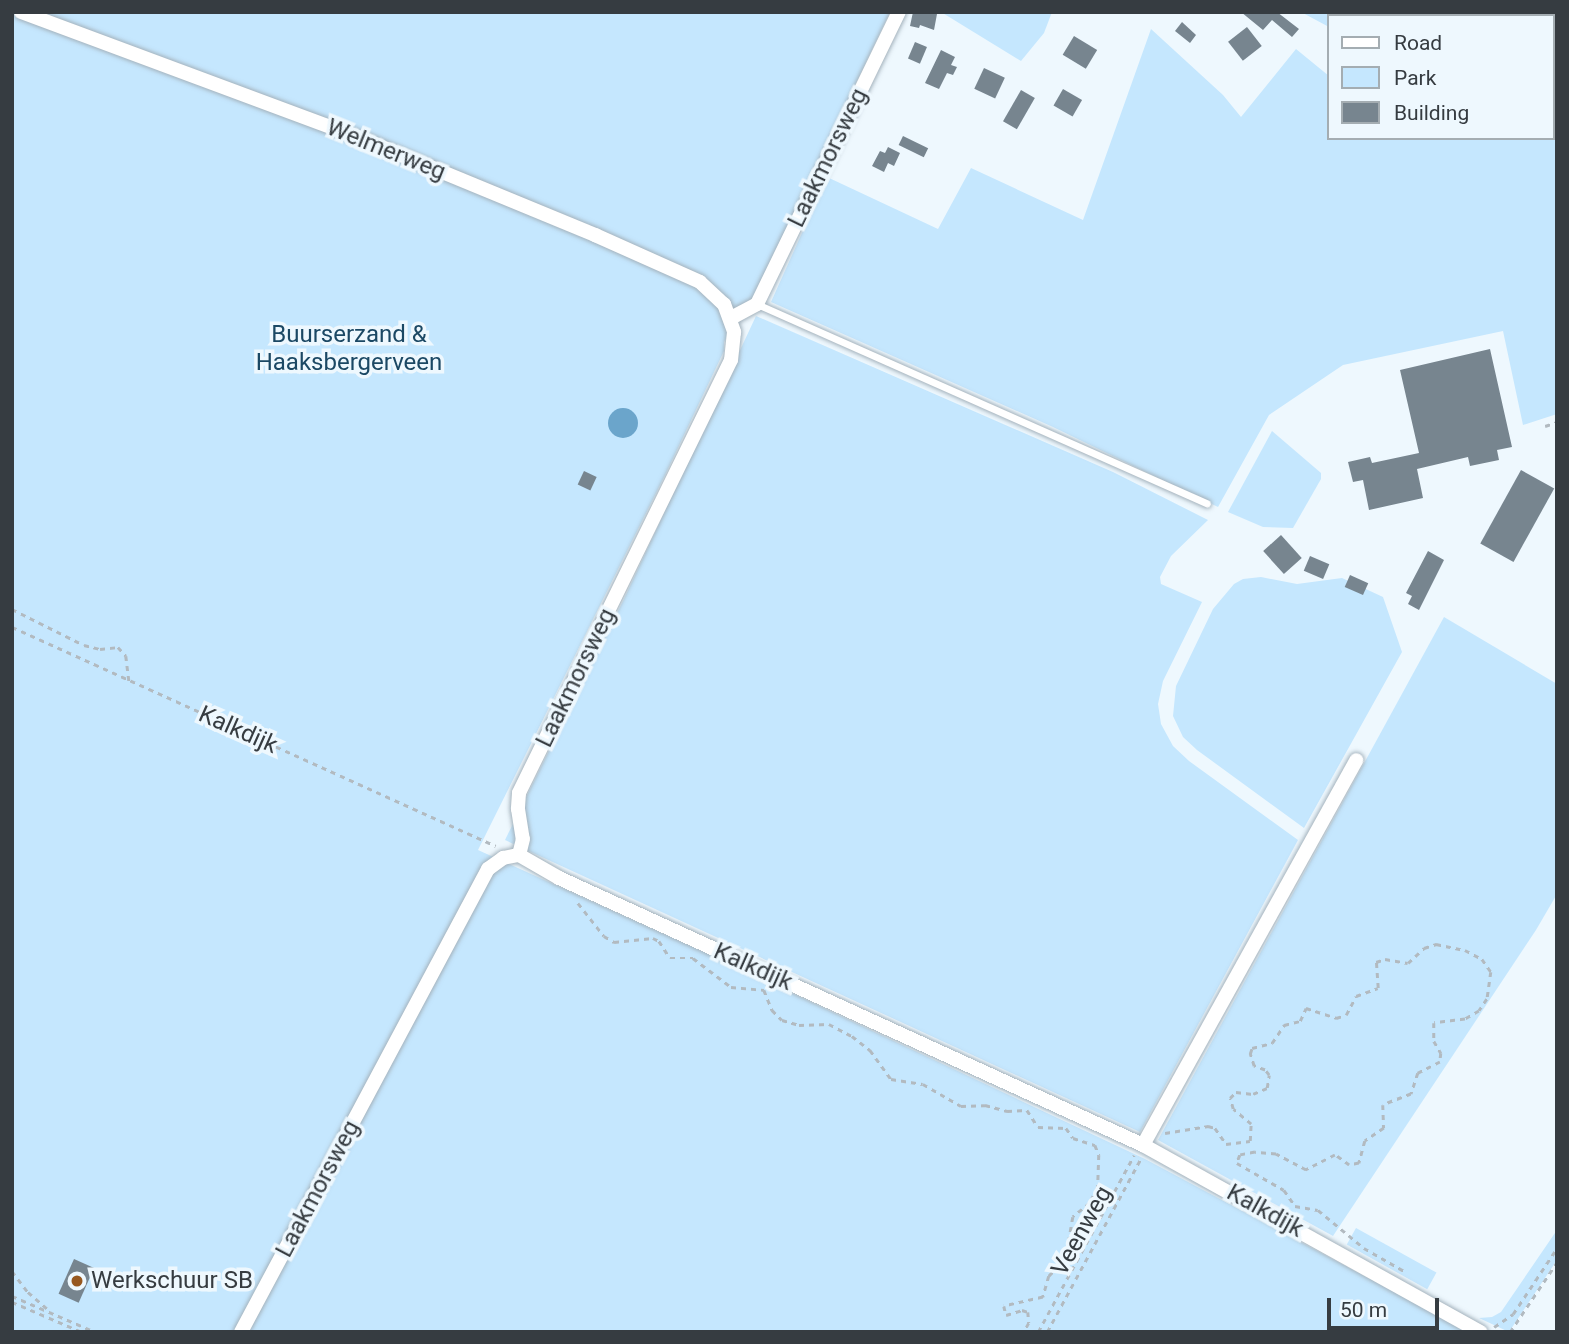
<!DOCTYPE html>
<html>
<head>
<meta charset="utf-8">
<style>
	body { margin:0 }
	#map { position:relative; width:1569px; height:1344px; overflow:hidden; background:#eef8fe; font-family:Roboto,sans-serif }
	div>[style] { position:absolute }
	.green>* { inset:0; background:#c5e7fe; transform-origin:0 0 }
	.water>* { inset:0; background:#6ba5cb }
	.round { border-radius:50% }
	.building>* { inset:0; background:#77858f; transform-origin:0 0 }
	.path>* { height:2.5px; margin-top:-1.25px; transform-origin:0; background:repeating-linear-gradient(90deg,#b2bac0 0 5px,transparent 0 10px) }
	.roads { filter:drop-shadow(0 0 2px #a4b2bc) drop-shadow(0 0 2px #a4b2bc) }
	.service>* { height:7px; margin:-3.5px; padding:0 3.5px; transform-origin:3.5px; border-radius:3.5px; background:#fff }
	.minor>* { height:14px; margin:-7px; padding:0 7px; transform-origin:7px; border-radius:7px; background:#fff }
	.dots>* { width:19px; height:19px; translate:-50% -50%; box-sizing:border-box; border:4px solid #eef8fe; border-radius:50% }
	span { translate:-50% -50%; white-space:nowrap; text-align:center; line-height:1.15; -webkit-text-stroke:7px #eef8fe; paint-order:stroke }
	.street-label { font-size:24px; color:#363c41 }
	.park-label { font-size:24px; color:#1b4864 }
	.poi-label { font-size:24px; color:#363c41 }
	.left { translate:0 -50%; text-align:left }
	.frame { position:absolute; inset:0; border:14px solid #363c41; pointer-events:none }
	.legend { position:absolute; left:1327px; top:14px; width:228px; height:126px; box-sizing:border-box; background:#eef8fe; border:2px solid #a4adb2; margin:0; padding:9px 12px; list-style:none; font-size:21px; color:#363c41 }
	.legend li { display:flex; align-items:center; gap:14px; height:35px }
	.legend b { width:35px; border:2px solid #a4adb2 }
	.scale { position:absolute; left:1327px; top:1298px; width:112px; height:32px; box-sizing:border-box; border:4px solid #363c41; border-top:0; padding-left:9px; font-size:21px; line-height:24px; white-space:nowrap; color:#363c41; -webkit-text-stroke:5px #eef8fe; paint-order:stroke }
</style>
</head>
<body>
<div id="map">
	<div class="green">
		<div style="clip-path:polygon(12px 12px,890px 12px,753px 298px,748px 305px,743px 305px,724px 342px,724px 351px,666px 473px,478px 850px,734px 966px,1145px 1159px,1469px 1332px,12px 1332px)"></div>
		<div style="clip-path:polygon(941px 12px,1052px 12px,1044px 33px,1021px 61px)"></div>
		<div style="clip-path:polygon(1301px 12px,1557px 12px,1557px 414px,1523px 425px,1503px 331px,1343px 365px,1269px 415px,1218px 507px,1053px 427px,771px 302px,827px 177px,938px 229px,971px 168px,1083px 220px,1151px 29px,1223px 95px,1241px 117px,1296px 49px,1329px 76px,1329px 138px,1553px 138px,1553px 16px,1329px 16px,1329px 27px)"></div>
		<div style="clip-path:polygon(756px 316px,1113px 472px,1208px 520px,1171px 556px,1160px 577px,1161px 584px,1202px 602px,1163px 681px,1158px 704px,1161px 724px,1173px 746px,1189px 761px,1298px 840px,1140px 1132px,505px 840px,624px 599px)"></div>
		<div style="clip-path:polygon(1272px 431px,1321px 473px,1321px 479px,1293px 528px,1263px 527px,1228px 512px)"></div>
		<div style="clip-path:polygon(1261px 577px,1297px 584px,1342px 578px,1383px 597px,1402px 652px,1304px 828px,1197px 750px,1183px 737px,1173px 716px,1176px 686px,1213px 609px,1234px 584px,1243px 579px)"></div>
		<div style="clip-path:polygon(1444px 617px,1557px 684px,1557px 894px,1536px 930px,1333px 1236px,1158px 1140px)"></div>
		<div style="left:1356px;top:1228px;width:92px;height:19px;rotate:29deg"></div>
		<div style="clip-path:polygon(1557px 1230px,1557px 1260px,1509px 1332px,1479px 1318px,1492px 1317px,1501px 1312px)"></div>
	</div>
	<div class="water">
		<div class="round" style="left:608px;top:408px;width:30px;height:30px"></div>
	</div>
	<div class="building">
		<div style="clip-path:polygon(913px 12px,937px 14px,934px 30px,920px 25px,919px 28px,910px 26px)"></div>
		<div style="clip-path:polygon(1241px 12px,1277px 12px,1299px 29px,1292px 37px,1272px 20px,1263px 30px)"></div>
		<div style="clip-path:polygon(1182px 22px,1196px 35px,1190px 43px,1175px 31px)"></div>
		<div style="left:1247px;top:27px;width:24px;height:24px;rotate:52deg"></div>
		<div style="left:1074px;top:36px;width:27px;height:22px;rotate:31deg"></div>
		<div style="left:915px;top:42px;width:13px;height:18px;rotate:23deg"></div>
		<div style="clip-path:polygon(941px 50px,955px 57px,951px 65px,957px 67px,953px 75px,947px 73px,939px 89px,925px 83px)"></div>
		<div style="left:984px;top:68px;width:23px;height:23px;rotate:25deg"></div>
		<div style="left:1063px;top:89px;width:22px;height:19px;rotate:30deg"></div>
		<div style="left:1021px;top:90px;width:16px;height:36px;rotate:30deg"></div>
		<div style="left:903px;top:136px;width:28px;height:10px;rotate:26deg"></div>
		<div style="clip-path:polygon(888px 147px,900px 153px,894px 166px,888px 163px,884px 172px,872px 166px,880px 151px,885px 153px)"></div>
		<div style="clip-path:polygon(1490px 349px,1512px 447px,1497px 450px,1499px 460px,1470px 466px,1468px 457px,1417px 469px,1423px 498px,1369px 510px,1363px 480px,1353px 482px,1348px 462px,1370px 457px,1372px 463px,1419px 453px,1400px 370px)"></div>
		<div style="left:1521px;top:470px;width:38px;height:84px;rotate:29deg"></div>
		<div style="left:584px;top:471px;width:14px;height:15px;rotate:25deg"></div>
		<div style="left:1281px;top:535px;width:31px;height:24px;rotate:48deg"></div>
		<div style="clip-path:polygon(1428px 551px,1444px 560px,1419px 610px,1408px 604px,1412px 596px,1406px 593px)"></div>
		<div style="left:1310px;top:556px;width:21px;height:16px;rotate:23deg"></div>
		<div style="left:1350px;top:575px;width:20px;height:13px;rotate:24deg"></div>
		<div style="left:74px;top:1259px;width:22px;height:38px;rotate:24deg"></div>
	</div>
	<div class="path">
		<div style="left:1545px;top:426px;width:13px;rotate:-18deg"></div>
		<div style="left:12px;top:609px;width:80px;rotate:26.6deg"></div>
		<div style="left:84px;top:645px;width:16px;rotate:14deg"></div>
		<div style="left:100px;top:649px;width:18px;rotate:-6deg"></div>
		<div style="left:118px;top:647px;width:12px;rotate:48deg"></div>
		<div style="left:126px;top:656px;width:25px;rotate:83deg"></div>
		<div style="left:12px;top:627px;width:531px;rotate:24.35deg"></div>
		<div style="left:578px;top:903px;width:42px;rotate:51.8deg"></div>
		<div style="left:604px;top:936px;width:12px;rotate:31deg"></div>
		<div style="left:614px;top:942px;width:39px;rotate:-6deg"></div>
		<div style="left:653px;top:938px;width:7px;rotate:27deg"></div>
		<div style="left:659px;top:941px;width:20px;rotate:57deg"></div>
		<div style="left:670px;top:958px;width:23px"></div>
		<div style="left:693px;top:958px;width:48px;rotate:37.3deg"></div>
		<div style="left:731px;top:987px;width:33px;rotate:5deg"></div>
		<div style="left:764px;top:990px;width:22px;rotate:68deg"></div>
		<div style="left:772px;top:1010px;width:14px;rotate:45deg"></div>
		<div style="left:782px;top:1020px;width:18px;rotate:16deg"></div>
		<div style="left:799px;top:1025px;width:30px;rotate:-2deg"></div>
		<div style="left:829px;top:1024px;width:26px;rotate:28deg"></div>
		<div style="left:852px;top:1036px;width:23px;rotate:38deg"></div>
		<div style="left:870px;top:1050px;width:36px;rotate:54deg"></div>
		<div style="left:891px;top:1079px;width:32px;rotate:9deg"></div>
		<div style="left:923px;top:1084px;width:44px;rotate:30.1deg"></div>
		<div style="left:961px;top:1106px;width:24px;rotate:-2deg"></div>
		<div style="left:985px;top:1105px;width:23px;rotate:15deg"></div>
		<div style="left:1007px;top:1111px;width:20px;rotate:-3deg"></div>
		<div style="left:1027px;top:1110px;width:20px;rotate:57deg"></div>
		<div style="left:1038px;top:1127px;width:28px;rotate:2deg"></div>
		<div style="left:1066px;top:1128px;width:12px;rotate:55deg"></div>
		<div style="left:1073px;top:1138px;width:23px;rotate:18deg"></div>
		<div style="left:1095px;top:1145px;width:11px;rotate:68deg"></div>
		<div style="left:1099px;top:1155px;width:32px;rotate:92deg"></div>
		<div style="left:1098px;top:1187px;width:18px;rotate:117deg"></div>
		<div style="left:1090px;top:1203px;width:22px;rotate:141deg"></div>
		<div style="left:1073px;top:1217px;width:42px;rotate:99.7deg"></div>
		<div style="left:1066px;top:1258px;width:25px;rotate:133deg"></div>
		<div style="left:1049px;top:1276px;width:22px;rotate:106deg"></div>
		<div style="left:1043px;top:1297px;width:40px;rotate:167deg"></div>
		<div style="left:1004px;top:1306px;width:9px;rotate:77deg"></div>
		<div style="left:1006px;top:1315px;width:17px;rotate:-17deg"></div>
		<div style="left:1022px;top:1310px;width:6px;rotate:18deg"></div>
		<div style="left:1028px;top:1312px;width:11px;rotate:85deg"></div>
		<div style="left:1029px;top:1323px;width:10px;rotate:119deg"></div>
		<div style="left:1165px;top:1133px;width:44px;rotate:-9.2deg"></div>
		<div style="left:1208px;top:1126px;width:7px;rotate:16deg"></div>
		<div style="left:1215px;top:1128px;width:19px;rotate:55deg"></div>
		<div style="left:1226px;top:1144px;width:24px;rotate:-7deg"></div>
		<div style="left:1250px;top:1141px;width:17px;rotate:-87deg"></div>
		<div style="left:1251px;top:1124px;width:23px;rotate:-140deg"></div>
		<div style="left:1233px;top:1109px;width:11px;rotate:-105deg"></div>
		<div style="left:1230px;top:1098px;width:8px;rotate:-45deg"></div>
		<div style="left:1236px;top:1092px;width:17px;rotate:7deg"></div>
		<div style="left:1253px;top:1094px;width:15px;rotate:-23deg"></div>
		<div style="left:1267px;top:1088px;width:13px;rotate:-81deg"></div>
		<div style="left:1269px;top:1075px;width:6px;rotate:-129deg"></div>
		<div style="left:1265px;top:1070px;width:12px;rotate:-160deg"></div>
		<div style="left:1254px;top:1066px;width:13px;rotate:-108deg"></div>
		<div style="left:1250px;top:1054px;width:6px;rotate:-72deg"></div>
		<div style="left:1252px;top:1048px;width:21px;rotate:-14deg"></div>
		<div style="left:1272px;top:1043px;width:22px;rotate:-56deg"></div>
		<div style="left:1284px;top:1025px;width:16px;rotate:-14deg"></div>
		<div style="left:1300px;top:1021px;width:14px;rotate:-65deg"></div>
		<div style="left:1306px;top:1008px;width:32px;rotate:18deg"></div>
		<div style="left:1336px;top:1018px;width:10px;rotate:-17deg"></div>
		<div style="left:1346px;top:1015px;width:21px;rotate:-62deg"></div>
		<div style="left:1356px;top:996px;width:23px;rotate:-20deg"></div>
		<div style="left:1378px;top:988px;width:26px;rotate:-94deg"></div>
		<div style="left:1376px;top:962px;width:9px;rotate:-18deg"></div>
		<div style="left:1385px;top:959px;width:23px;rotate:10deg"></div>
		<div style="left:1408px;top:963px;width:22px;rotate:-43deg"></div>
		<div style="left:1424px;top:948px;width:13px;rotate:-18deg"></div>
		<div style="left:1436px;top:944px;width:30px;rotate:12deg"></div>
		<div style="left:1465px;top:950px;width:19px;rotate:28deg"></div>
		<div style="left:1482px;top:959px;width:16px;rotate:55deg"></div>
		<div style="left:1491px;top:972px;width:27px;rotate:98deg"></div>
		<div style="left:1487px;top:999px;width:14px;rotate:124deg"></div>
		<div style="left:1479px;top:1011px;width:16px;rotate:150deg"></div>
		<div style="left:1465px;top:1019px;width:31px;rotate:173deg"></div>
		<div style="left:1434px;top:1023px;width:18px;rotate:90deg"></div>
		<div style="left:1434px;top:1041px;width:14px;rotate:60deg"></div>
		<div style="left:1441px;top:1053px;width:9px;rotate:96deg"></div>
		<div style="left:1440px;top:1062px;width:25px;rotate:153deg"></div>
		<div style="left:1418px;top:1073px;width:22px;rotate:108deg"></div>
		<div style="left:1411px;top:1094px;width:30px;rotate:159deg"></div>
		<div style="left:1383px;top:1105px;width:23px;rotate:88deg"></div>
		<div style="left:1384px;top:1128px;width:23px;rotate:146deg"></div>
		<div style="left:1365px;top:1141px;width:23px;rotate:105deg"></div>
		<div style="left:1359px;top:1163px;width:10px;rotate:169deg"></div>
		<div style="left:1349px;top:1165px;width:17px;rotate:-144deg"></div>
		<div style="left:1335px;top:1155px;width:33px;rotate:153deg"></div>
		<div style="left:1306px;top:1170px;width:34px;rotate:-152deg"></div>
		<div style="left:1276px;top:1154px;width:21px;rotate:-175deg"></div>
		<div style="left:1255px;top:1152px;width:15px;rotate:169deg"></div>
		<div style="left:1240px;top:1155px;width:9px;rotate:111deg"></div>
		<div style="left:1237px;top:1163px;width:54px;rotate:29.9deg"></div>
		<div style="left:1284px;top:1190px;width:19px;rotate:55deg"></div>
		<div style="left:1295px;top:1206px;width:23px;rotate:10deg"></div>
		<div style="left:1318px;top:1210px;width:60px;rotate:39.6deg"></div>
		<div style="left:1364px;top:1248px;width:46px;rotate:29.9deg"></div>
		<div style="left:12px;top:1271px;width:26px;rotate:53deg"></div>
		<div style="left:28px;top:1292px;width:30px;rotate:41deg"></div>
		<div style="left:12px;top:1296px;width:90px;rotate:23.4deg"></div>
		<div style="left:12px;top:1302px;width:76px;rotate:23.2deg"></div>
		<div style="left:1494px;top:1327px;width:23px;rotate:-34deg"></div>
		<div style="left:1513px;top:1314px;width:79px;rotate:-56.3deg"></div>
		<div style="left:1038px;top:1332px;width:201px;rotate:-61.5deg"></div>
		<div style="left:1047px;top:1332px;width:198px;rotate:-61.6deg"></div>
		<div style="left:1510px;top:1332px;width:84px;rotate:-56.1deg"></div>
	</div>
	<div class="roads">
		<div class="service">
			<div style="left:757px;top:304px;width:492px;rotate:23.9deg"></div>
		</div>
		<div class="minor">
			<div style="left:21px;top:12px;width:369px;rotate:20.4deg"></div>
			<div style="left:367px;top:141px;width:247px;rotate:22.4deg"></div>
			<div style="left:595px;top:235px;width:115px;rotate:24.1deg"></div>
			<div style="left:700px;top:282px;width:33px;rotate:43deg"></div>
			<div style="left:724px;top:304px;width:30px;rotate:70deg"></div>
			<div style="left:734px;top:332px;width:28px;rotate:96deg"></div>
			<div style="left:731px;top:360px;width:482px;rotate:116.1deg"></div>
			<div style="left:519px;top:793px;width:16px;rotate:94deg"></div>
			<div style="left:518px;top:809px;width:30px;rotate:81deg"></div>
			<div style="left:523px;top:839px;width:16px;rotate:104deg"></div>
			<div style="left:731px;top:318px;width:30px;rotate:-28deg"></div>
			<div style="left:757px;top:304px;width:325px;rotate:-64.1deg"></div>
			<div style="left:519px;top:855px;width:46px;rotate:29.9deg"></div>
			<div style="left:559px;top:878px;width:642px;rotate:24.57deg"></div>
			<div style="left:1143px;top:1145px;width:386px;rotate:29deg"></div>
			<div style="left:1143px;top:1145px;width:440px;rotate:-61deg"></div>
			<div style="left:241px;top:1332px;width:525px;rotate:-61.92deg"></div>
			<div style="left:488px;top:869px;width:19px;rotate:-36deg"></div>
			<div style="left:503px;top:858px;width:16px;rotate:-11deg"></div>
		</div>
	</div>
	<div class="dots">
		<div style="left:77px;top:1281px;background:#97581f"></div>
	</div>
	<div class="street-label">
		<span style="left:386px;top:150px;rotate:22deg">Welmerweg</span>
		<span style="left:828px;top:158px;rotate:-64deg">Laakmorsweg</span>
		<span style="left:576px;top:678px;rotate:-64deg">Laakmorsweg</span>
		<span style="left:238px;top:730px;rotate:24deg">Kalkdijk</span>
		<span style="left:753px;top:967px;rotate:24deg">Kalkdijk</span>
		<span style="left:318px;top:1189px;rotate:-62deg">Laakmorsweg</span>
		<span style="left:1265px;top:1211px;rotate:29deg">Kalkdijk</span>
		<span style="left:1082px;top:1231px;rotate:-61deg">Veenweg</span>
	</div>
	<div class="park-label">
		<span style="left:349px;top:349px">Buurserzand &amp;<br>Haaksbergerveen</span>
	</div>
	<div class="poi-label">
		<span class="left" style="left:91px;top:1281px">Werkschuur SB</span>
	</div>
	<div class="frame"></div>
	<ul class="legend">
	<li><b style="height:9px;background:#fff"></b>Road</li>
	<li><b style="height:19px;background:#c5e7fe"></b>Park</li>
	<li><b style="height:19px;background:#77858f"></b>Building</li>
	</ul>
	<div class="scale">50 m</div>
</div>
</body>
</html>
